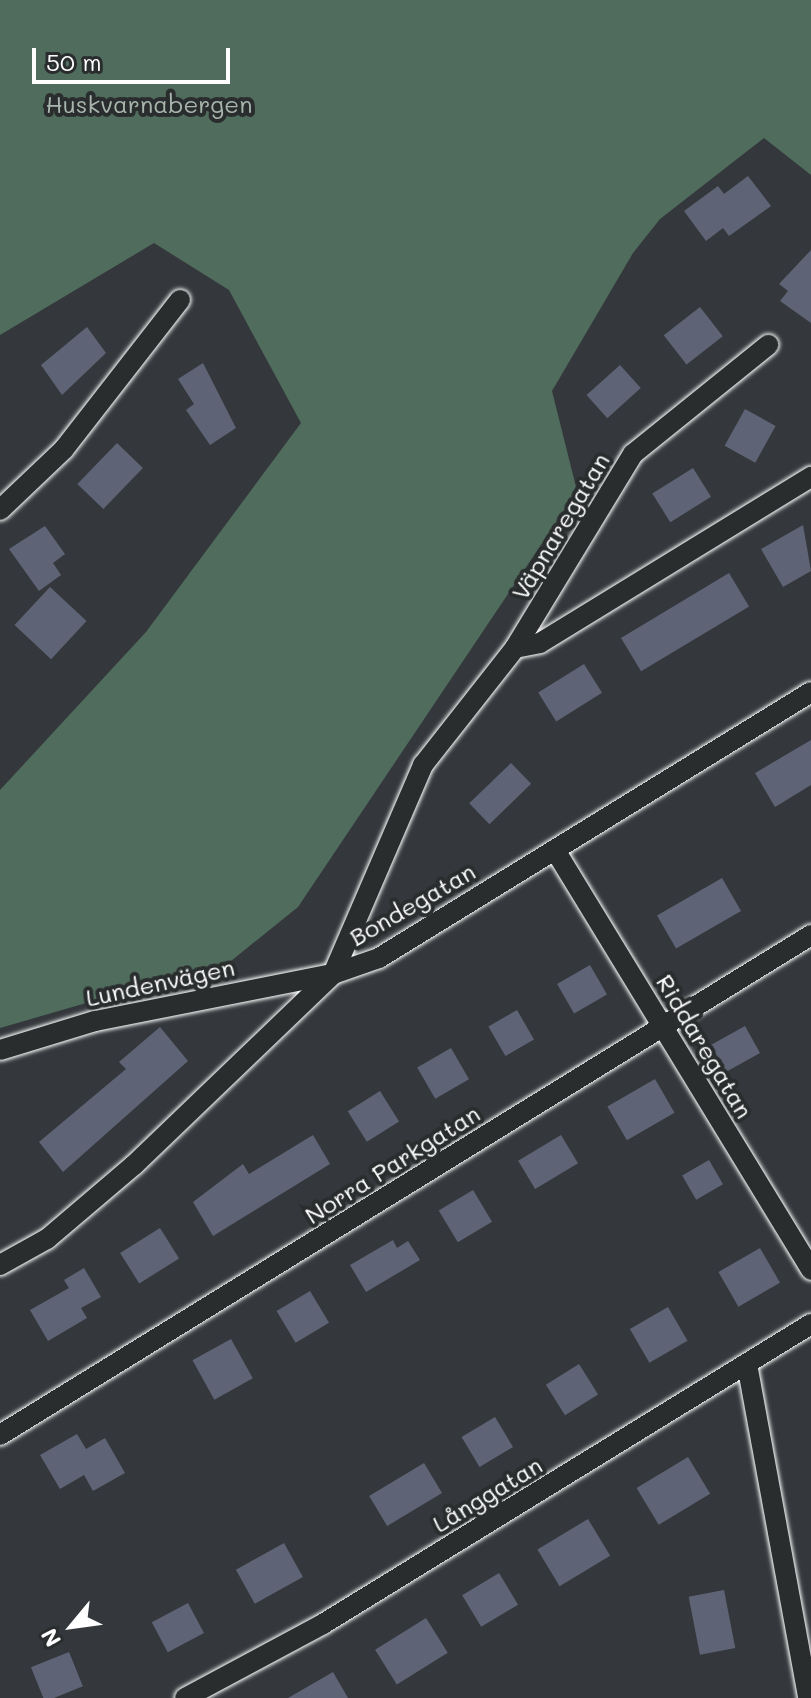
<!DOCTYPE html>
<html>
<head>
<meta charset="utf-8">
<style>
	body { margin:0 }
	#map { position:relative; width:811px; height:1698px; overflow:hidden; background:#34383c; font-family:Mali,sans-serif }
	div>[style] { position:absolute }
	.green>* { inset:0; background:#506c5c }
	.building>* { inset:0; background:#5e6475; transform-origin:0 0 }
	.roads { filter:drop-shadow(0 0 2px #fff) drop-shadow(0 0 2px #fff) }
	.minor>* { height:20px; margin:-10px; padding:0 10px; transform-origin:10px; border-radius:10px; background:#2a2d2e }
	span { translate:-50% -50%; white-space:nowrap; text-align:center; line-height:1.15; -webkit-text-stroke:8px #2a2d2e; paint-order:stroke }
	.park-label { font-size:24px; color:#a8b6ae }
	.street-label { font-size:24px; color:#fff }
	.north { position:absolute; left:32px; top:1586px; width:80px; height:80px; -webkit-text-stroke:6px #2a2d2e; paint-order:stroke; rotate:241deg; font-size:22px; font-weight:700; line-height:32px; text-align:center; color:#fff }
	.north::after { content:''; display:block; margin:auto; width:28px; height:36px; background:#fff; clip-path:polygon(50% 0,100% 100%,50% 72%,0 100%) }
	.scale { position:absolute; left:32px; top:48px; width:198px; height:36px; box-sizing:border-box; border:4px solid #fff; border-top:0; padding-left:10px; font-size:24px; line-height:28px; white-space:nowrap; color:#fff; -webkit-text-stroke:6px #2a2d2e; paint-order:stroke }
</style>
</head>
<body>
<div id="map">
	<div class="green">
		<div style="clip-path:polygon(0 0,811px 0,811px 175px,764px 138px,660px 219px,633px 253px,552px 391px,577px 491px,298px 907px,231px 961px,0 1028px,0 790px,146px 632px,301px 423px,229px 290px,154px 243px,0 335px)"></div>
	</div>
	<div class="building">
		<div style="clip-path:polygon(748px 176px,771px 206px,729px 236px,723px 228px,706px 241px,684px 211px,718px 186px,724px 194px)"></div>
		<div style="clip-path:polygon(811px 250px,811px 323px,780px 301px,788px 291px,779px 284px)"></div>
		<div style="left:700px;top:307px;width:37px;height:46px;rotate:52deg"></div>
		<div style="clip-path:polygon(87px 327px,106px 353px,62px 395px,41px 365px)"></div>
		<div style="clip-path:polygon(203px 363px,236px 428px,210px 445px,186px 410px,194px 404px,178px 379px)"></div>
		<div style="left:620px;top:365px;width:31px;height:45px;rotate:48deg"></div>
		<div style="left:745px;top:409px;width:35px;height:42px;rotate:29deg"></div>
		<div style="left:117px;top:443px;width:36px;height:57px;rotate:44deg"></div>
		<div style="left:693px;top:468px;width:34px;height:48px;rotate:58deg"></div>
		<div style="clip-path:polygon(803px 525px,811px 571px,783px 587px,761px 549px)"></div>
		<div style="clip-path:polygon(45px 526px,65px 554px,53px 563px,61px 575px,39px 591px,9px 549px)"></div>
		<div style="left:729px;top:573px;width:39px;height:126px;rotate:59deg"></div>
		<div style="left:50px;top:587px;width:50px;height:52px;rotate:43deg"></div>
		<div style="left:584px;top:664px;width:34px;height:54px;rotate:58deg"></div>
		<div style="clip-path:polygon(811px 740px,811px 785px,775px 807px,755px 773px)"></div>
		<div style="left:511px;top:763px;width:29px;height:58px;rotate:46deg"></div>
		<div style="left:722px;top:878px;width:38px;height:75px;rotate:60deg"></div>
		<div style="left:590px;top:965px;width:34px;height:38px;rotate:60deg"></div>
		<div style="left:517px;top:1010px;width:34px;height:33px;rotate:60deg"></div>
		<div style="left:745px;top:1026px;width:31px;height:39px;rotate:61deg"></div>
		<div style="clip-path:polygon(160px 1027px,188px 1061px,63px 1172px,39px 1142px,126px 1069px,119px 1062px)"></div>
		<div style="left:451px;top:1048px;width:36px;height:39px;rotate:60deg"></div>
		<div style="left:655px;top:1079px;width:39px;height:55px;rotate:60deg"></div>
		<div style="left:380px;top:1091px;width:36px;height:38px;rotate:58deg"></div>
		<div style="clip-path:polygon(313px 1135px,330px 1164px,213px 1236px,193px 1202px,243px 1164px,249px 1174px)"></div>
		<div style="left:561px;top:1135px;width:33px;height:50px;rotate:59deg"></div>
		<div style="left:709px;top:1160px;width:28px;height:31px;rotate:60deg"></div>
		<div style="left:473px;top:1190px;width:37px;height:40px;rotate:59deg"></div>
		<div style="left:160px;top:1228px;width:36px;height:47px;rotate:58deg"></div>
		<div style="clip-path:polygon(393px 1240px,397px 1248px,408px 1241px,420px 1260px,366px 1292px,350px 1265px)"></div>
		<div style="left:760px;top:1248px;width:40px;height:48px;rotate:60deg"></div>
		<div style="clip-path:polygon(84px 1268px,101px 1297px,81px 1308px,87px 1318px,48px 1341px,30px 1310px,69px 1288px,64px 1280px)"></div>
		<div style="left:310px;top:1291px;width:37px;height:39px;rotate:59deg"></div>
		<div style="left:668px;top:1307px;width:39px;height:44px;rotate:60deg"></div>
		<div style="left:231px;top:1339px;width:45px;height:44px;rotate:61deg"></div>
		<div style="left:579px;top:1364px;width:36px;height:39px;rotate:58deg"></div>
		<div style="left:495px;top:1417px;width:35px;height:39px;rotate:59deg"></div>
		<div style="clip-path:polygon(77px 1434px,86px 1449px,105px 1438px,125px 1473px,93px 1491px,84px 1475px,60px 1489px,40px 1455px)"></div>
		<div style="left:688px;top:1457px;width:43px;height:60px;rotate:59deg"></div>
		<div style="left:424px;top:1463px;width:35px;height:64px;rotate:59deg"></div>
		<div style="left:588px;top:1519px;width:43px;height:59px;rotate:59deg"></div>
		<div style="left:284px;top:1543px;width:39px;height:55px;rotate:61deg"></div>
		<div style="left:499px;top:1573px;width:37px;height:43px;rotate:59deg"></div>
		<div style="left:724px;top:1590px;width:59px;height:36px;rotate:79deg"></div>
		<div style="left:188px;top:1603px;width:34px;height:41px;rotate:62deg"></div>
		<div style="left:426px;top:1618px;width:41px;height:60px;rotate:58deg"></div>
		<div style="left:69px;top:1652px;width:37px;height:41px;rotate:68deg"></div>
		<div style="clip-path:polygon(333px 1672px,348px 1698px,288px 1698px)"></div>
	</div>
	<div class="roads">
		<div class="minor">
			<div style="left:0;top:510px;width:88px;rotate:-43.6deg"></div>
			<div style="left:64px;top:449px;width:189px;rotate:-52.1deg"></div>
			<div style="left:515px;top:648px;width:25px;rotate:-11deg"></div>
			<div style="left:540px;top:643px;width:318px;rotate:-31.5deg"></div>
			<div style="left:555px;top:850px;width:492px;rotate:58.6deg"></div>
			<div style="left:333px;top:974px;width:228px;rotate:-66.7deg"></div>
			<div style="left:423px;top:765px;width:149px;rotate:-51.8deg"></div>
			<div style="left:515px;top:648px;width:227px;rotate:-58.7deg"></div>
			<div style="left:633px;top:454px;width:174px;rotate:-38.9deg"></div>
			<div style="left:0;top:1050px;width:99px;rotate:-17deg"></div>
			<div style="left:95px;top:1021px;width:243px;rotate:-11.2deg"></div>
			<div style="left:0;top:1265px;width:54px;rotate:-29deg"></div>
			<div style="left:47px;top:1239px;width:114px;rotate:-40.4deg"></div>
			<div style="left:134px;top:1165px;width:276px;rotate:-43.8deg"></div>
			<div style="left:333px;top:974px;width:49px;rotate:-19.2deg"></div>
			<div style="left:379px;top:958px;width:507px;rotate:-31.62deg"></div>
			<div style="left:747px;top:1364px;width:340px;rotate:79.6deg"></div>
			<div style="left:0;top:1435px;width:953px;rotate:-31.65deg"></div>
			<div style="left:185px;top:1698px;width:157px;rotate:-28.2deg"></div>
			<div style="left:323px;top:1624px;width:573px;rotate:-31.58deg"></div>
		</div>
	</div>
	<div class="park-label">
		<span style="left:149px;top:104px">Huskvarnabergen</span>
	</div>
	<div class="street-label">
		<span style="left:560px;top:526px;rotate:-59deg">Väpnaregatan</span>
		<span style="left:412px;top:904px;rotate:-30deg">Bondegatan</span>
		<span style="left:160px;top:982px;rotate:-12deg">Lundenvägen</span>
		<span style="left:705px;top:1046px;rotate:59deg">Riddaregatan</span>
		<span style="left:392px;top:1164px;rotate:-32deg">Norra Parkgatan</span>
		<span style="left:487px;top:1494px;rotate:-31deg">Långgatan</span>
	</div>
	<div class="north">N</div>
	<div class="scale">50 m</div>
</div>
</body>
</html>
